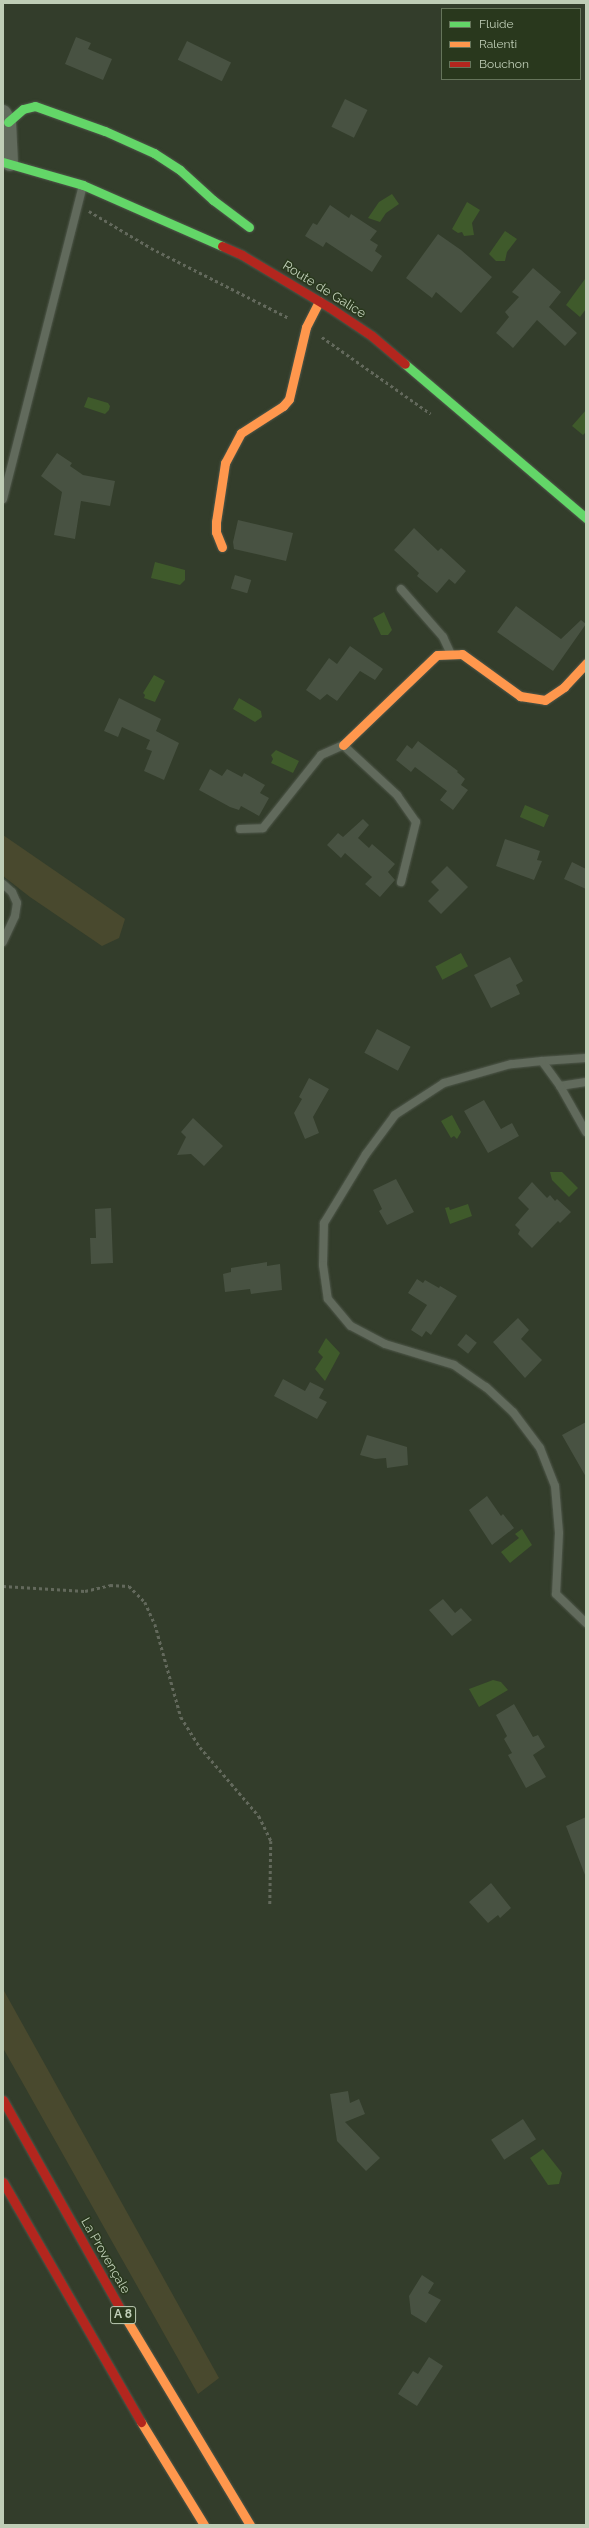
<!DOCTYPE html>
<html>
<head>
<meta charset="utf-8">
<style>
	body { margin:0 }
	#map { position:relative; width:589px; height:2528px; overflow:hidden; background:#333d2b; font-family:Raleway,sans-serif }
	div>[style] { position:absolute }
	.green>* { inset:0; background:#49492e }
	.water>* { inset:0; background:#3f5a2b; transform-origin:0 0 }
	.building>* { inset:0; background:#485242; transform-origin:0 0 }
	.path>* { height:2.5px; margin-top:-1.25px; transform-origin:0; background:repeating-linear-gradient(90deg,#63695c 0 3px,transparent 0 6px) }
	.roads { filter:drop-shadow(0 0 1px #4f574a) drop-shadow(0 0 1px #4f574a) }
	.lane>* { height:8px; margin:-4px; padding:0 4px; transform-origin:4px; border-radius:4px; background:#616a5c }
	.street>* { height:16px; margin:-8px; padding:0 8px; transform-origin:8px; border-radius:8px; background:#616a5c }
	.fast>* { height:9px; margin:-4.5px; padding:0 4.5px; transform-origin:4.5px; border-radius:4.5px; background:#63d668 }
	.slow>* { height:9px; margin:-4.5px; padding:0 4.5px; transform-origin:4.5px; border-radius:4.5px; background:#ff974d }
	.jam>* { height:9px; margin:-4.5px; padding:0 4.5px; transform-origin:4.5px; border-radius:4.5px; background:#b3261e }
	span { translate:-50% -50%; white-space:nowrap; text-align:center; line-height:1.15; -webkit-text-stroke:3px #29381d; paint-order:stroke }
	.shield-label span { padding:1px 3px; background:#29381d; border:1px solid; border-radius:3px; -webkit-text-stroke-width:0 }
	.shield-label { font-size:12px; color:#bfcdb6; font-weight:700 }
	.street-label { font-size:13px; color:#bfcdb6 }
	.frame { position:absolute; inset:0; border:4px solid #bfcdb6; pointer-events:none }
	.legend { position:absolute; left:441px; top:8px; width:140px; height:72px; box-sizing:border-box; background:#29381d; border:1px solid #65745a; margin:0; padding:5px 7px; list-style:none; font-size:12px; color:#bfcdb6 }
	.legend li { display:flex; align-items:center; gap:8px; height:20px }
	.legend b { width:20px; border:1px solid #65745a }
</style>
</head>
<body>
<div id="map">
	<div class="green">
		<div style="clip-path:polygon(3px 835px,125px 919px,119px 938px,102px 946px,30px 897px,3px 876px)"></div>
		<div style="clip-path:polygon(3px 1989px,219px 2378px,198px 2394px,3px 2048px)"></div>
	</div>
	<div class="water">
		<div style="clip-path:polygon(392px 194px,399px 204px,386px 213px,380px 222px,368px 218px,379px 202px)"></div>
		<div style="clip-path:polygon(467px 202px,480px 210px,472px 223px,474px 235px,464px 236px,462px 232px,458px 233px,452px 229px)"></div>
		<div style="clip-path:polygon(505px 231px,517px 239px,507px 252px,505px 261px,496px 261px,489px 254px)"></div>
		<div style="clip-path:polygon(585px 279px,586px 309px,580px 317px,566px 305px)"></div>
		<div style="clip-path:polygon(88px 397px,108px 403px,110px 406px,109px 410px,105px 414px,84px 407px)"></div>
		<div style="clip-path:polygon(586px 410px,586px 432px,583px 435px,572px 426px)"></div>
		<div style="clip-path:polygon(155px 562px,185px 570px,185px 580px,180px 585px,151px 578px)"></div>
		<div style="clip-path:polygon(384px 612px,392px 630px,388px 635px,381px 635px,373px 618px)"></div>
		<div style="clip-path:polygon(154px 675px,165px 681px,155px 702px,144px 698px,145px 695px,143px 693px)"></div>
		<div style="clip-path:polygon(239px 698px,261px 711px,262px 717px,255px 722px,233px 709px)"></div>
		<div style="clip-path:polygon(276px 750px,299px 761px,293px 773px,271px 763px,273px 759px,271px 755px)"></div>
		<div style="left:525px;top:805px;width:26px;height:13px;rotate:23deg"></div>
		<div style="left:461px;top:953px;width:15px;height:29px;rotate:62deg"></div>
		<div style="clip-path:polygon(452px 1115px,461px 1132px,457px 1139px,454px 1136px,451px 1138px,441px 1121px)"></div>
		<div style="clip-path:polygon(550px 1172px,562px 1172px,578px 1188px,569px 1197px,552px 1180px)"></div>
		<div style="clip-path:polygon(468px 1204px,472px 1216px,450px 1224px,445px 1208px,449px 1207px,450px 1210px)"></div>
		<div style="clip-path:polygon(326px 1338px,340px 1353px,325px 1381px,315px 1369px,323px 1357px,318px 1352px)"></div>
		<div style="clip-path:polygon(522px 1529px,532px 1545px,510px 1563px,501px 1552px,519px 1538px,515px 1534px)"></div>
		<div style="clip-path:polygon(493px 1680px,501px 1682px,508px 1690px,479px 1707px,469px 1689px)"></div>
		<div style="clip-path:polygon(543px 2149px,562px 2173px,559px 2184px,548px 2185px,530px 2158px)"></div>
	</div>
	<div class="building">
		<div style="clip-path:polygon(76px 37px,91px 43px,88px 49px,112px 59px,103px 80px,65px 64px)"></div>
		<div style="left:187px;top:41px;width:49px;height:21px;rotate:26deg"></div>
		<div style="left:345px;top:99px;width:25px;height:31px;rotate:26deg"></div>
		<div style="clip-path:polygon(330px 205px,349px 218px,351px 214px,377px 231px,370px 240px,378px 245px,375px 251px,382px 256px,372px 272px,326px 242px,323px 247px,305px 236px,313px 223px,317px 225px)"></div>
		<div style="clip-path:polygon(438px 234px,461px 250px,492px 277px,461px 313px,436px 292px,432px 298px,406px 278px)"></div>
		<div style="clip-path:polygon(533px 268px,561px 292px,549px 307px,577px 333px,565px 346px,537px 320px,513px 348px,496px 333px,509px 317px,505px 312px,519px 297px,512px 292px)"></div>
		<div style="clip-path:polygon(57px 453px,72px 463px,70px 466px,83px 475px,115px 481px,110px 506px,81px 501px,75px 539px,54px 535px,62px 492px,41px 476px)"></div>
		<div style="clip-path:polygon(238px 520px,293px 533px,286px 561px,234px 549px,233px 542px)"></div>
		<div style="clip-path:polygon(414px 528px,438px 551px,441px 548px,466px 571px,455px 584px,449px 579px,437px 593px,417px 576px,419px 573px,394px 550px)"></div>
		<div style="left:235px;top:575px;width:17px;height:14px;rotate:17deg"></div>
		<div style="clip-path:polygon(516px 606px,561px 639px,581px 620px,586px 624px,553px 671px,497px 632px)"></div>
		<div style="clip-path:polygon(350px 646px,383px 669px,375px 680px,360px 671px,337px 701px,327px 694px,320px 700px,306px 690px,329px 658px,337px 664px)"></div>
		<div style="clip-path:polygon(119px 698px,161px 719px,156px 731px,179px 743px,164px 780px,144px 771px,152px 751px,146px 749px,150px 740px,122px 727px,118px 737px,104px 731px)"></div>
		<div style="clip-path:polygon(418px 741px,458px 771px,457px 772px,465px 779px,461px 785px,468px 790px,453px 810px,440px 800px,447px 791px,415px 767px,411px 772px,396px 760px,407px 745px,412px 749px)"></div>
		<div style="clip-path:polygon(210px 769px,222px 776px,227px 769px,242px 777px,244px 773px,265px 785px,260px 793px,269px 798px,259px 816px,241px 806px,239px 810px,230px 807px,199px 790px)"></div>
		<div style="clip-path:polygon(363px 819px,369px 825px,358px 838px,369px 848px,372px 844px,395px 864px,388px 872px,395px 880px,380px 897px,365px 884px,372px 877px,345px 853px,341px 858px,327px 845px,338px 833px,343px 837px)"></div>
		<div style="clip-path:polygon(505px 839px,540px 851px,537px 860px,542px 861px,534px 880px,496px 866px)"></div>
		<div style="clip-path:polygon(572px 862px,586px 869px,586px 889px,564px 879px)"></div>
		<div style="clip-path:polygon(447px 866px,468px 887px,441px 914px,428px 901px,439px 890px,431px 882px)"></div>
		<div style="clip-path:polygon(510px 957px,523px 981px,516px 985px,520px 994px,491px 1008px,474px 975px)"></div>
		<div style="left:377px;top:1029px;width:38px;height:27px;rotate:28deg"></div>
		<div style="clip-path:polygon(309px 1078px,329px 1089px,313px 1117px,319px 1133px,305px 1139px,294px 1113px,302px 1099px,299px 1097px)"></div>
		<div style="clip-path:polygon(484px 1100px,501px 1129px,512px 1123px,519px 1136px,488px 1153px,464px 1111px)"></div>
		<div style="clip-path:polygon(193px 1118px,223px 1146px,204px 1166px,191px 1154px,177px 1155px,186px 1137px,181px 1132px)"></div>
		<div style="clip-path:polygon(396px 1179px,414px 1212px,387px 1225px,379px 1211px,382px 1209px,373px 1190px)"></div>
		<div style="clip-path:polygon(532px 1182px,547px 1198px,550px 1195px,555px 1201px,557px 1199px,571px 1212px,560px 1223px,558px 1221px,532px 1248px,518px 1234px,520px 1230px,515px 1225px,529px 1209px,518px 1198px)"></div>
		<div style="clip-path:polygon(111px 1208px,113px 1263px,91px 1264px,90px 1238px,96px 1238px,95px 1209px)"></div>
		<div style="clip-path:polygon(267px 1262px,267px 1266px,280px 1264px,282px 1290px,251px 1294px,250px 1289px,225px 1292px,223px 1274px,231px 1272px,231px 1268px)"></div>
		<div style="clip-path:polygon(417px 1279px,423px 1283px,425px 1280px,439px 1288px,440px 1286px,457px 1296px,431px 1335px,426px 1331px,422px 1337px,411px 1330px,427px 1305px,408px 1293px)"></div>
		<div style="clip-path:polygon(518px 1318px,529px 1330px,521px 1339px,542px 1360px,525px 1378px,493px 1342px)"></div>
		<div style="left:466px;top:1334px;width:14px;height:14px;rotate:39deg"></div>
		<div style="clip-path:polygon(283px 1379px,305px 1391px,310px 1382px,324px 1389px,319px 1398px,327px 1402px,317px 1419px,274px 1396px)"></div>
		<div style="clip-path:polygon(586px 1422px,586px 1477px,562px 1435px)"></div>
		<div style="clip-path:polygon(367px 1435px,407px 1447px,408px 1465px,387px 1468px,386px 1458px,375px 1459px,360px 1455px)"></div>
		<div style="clip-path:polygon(487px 1496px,501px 1516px,503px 1514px,514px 1528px,492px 1545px,469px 1510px)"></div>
		<div style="clip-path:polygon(443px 1599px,455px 1613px,461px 1608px,472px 1620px,452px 1636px,429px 1610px)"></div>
		<div style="clip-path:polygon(514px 1704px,533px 1737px,538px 1735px,545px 1747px,533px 1755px,546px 1777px,526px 1788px,508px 1755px,512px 1753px,504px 1739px,507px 1736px,496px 1715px)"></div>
		<div style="clip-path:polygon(586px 1817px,586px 1875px,585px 1875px,566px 1826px)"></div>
		<div style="clip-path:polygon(491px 1883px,511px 1908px,500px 1918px,498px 1915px,488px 1923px,469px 1902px)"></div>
		<div style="clip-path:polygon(348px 2091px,350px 2103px,359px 2099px,365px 2114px,345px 2122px,380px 2158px,366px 2171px,337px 2141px,330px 2094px)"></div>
		<div style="left:523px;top:2119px;width:24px;height:38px;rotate:57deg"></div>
		<div style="clip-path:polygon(422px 2275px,434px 2283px,428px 2293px,441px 2300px,426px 2323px,411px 2314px,409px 2296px)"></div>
		<div style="clip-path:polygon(429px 2357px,443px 2366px,417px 2406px,398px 2394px,413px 2371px,418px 2374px)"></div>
	</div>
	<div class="path">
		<div style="left:89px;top:211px;width:72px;rotate:30.8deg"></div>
		<div style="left:151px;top:248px;width:155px;rotate:26.9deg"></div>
		<div style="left:322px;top:337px;width:133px;rotate:35.2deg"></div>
		<div style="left:3px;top:1586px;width:82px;rotate:3.5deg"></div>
		<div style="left:85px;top:1591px;width:26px;rotate:-13deg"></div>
		<div style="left:110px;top:1585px;width:19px;rotate:3deg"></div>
		<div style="left:129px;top:1586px;width:23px;rotate:45deg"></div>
		<div style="left:145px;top:1602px;width:24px;rotate:66deg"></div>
		<div style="left:155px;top:1624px;width:97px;rotate:74.4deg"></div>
		<div style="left:181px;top:1717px;width:36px;rotate:58deg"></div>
		<div style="left:200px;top:1747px;width:91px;rotate:49.5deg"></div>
		<div style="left:259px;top:1816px;width:28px;rotate:64deg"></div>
		<div style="left:271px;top:1841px;width:63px;rotate:90.9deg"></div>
	</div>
	<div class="roads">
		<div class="lane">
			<div style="left:3px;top:499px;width:323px;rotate:-75.7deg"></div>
			<div style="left:401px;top:589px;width:64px;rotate:48.8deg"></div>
			<div style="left:443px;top:637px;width:17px;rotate:65deg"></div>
			<div style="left:240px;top:829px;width:23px;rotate:-2deg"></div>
			<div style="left:263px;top:828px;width:93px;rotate:-51.5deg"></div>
			<div style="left:321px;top:755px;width:24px;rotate:-24deg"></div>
			<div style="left:343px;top:745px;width:74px;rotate:42.8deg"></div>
			<div style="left:397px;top:795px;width:33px;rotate:55deg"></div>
			<div style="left:416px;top:822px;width:62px;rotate:104deg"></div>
			<div style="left:3px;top:884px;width:12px;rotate:42deg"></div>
			<div style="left:12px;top:892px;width:12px;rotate:66deg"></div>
			<div style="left:17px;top:903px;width:13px;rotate:99deg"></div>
			<div style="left:15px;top:916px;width:29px;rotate:115deg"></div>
			<div style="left:542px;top:1061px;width:44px;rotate:-3.9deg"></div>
			<div style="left:560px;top:1086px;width:26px;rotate:-9deg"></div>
			<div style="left:586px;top:1132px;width:53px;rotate:-119.5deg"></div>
			<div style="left:560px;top:1086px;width:31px;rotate:-126deg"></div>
			<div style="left:542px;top:1061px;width:31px;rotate:174deg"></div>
			<div style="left:511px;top:1064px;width:70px;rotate:164.2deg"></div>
			<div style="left:444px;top:1083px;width:59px;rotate:146.9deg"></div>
			<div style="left:395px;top:1115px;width:49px;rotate:126.6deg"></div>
			<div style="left:366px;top:1154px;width:81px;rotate:121.3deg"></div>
			<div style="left:324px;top:1223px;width:42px;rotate:91.4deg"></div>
			<div style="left:323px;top:1265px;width:34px;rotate:82deg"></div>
			<div style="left:328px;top:1299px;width:35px;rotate:50deg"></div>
			<div style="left:351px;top:1326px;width:38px;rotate:28deg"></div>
			<div style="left:385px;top:1344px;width:72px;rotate:16.9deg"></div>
			<div style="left:454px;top:1365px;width:39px;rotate:35deg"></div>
			<div style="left:486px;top:1387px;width:37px;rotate:43deg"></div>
			<div style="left:513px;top:1412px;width:45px;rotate:53.1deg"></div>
			<div style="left:540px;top:1448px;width:41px;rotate:68.5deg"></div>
			<div style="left:555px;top:1486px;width:47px;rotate:85.1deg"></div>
			<div style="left:559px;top:1533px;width:61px;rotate:92.8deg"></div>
			<div style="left:556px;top:1594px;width:42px;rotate:44deg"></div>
		</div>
		<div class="street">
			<div style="left:3px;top:113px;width:10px;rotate:61deg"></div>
			<div style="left:8px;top:122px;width:41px;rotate:87.2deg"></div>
		</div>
		<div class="fast">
			<div style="left:8px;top:122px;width:20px;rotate:-41deg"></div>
			<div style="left:23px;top:109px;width:12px;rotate:-14deg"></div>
			<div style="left:35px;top:106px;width:74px;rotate:19.7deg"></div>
			<div style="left:105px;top:131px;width:54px;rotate:24.2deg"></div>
			<div style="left:154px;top:153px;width:31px;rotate:33deg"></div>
			<div style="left:180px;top:170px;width:45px;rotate:42.3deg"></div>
			<div style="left:213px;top:200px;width:45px;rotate:36.9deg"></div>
			<div style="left:3px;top:162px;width:83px;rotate:16deg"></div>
			<div style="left:83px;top:185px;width:152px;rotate:23.7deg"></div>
			<div style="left:405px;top:364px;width:238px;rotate:40.4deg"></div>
		</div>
		<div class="slow">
			<div style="left:222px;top:547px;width:16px;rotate:-112deg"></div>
			<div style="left:216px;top:532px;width:10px;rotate:-90deg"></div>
			<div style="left:216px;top:522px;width:60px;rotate:-81.3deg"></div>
			<div style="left:225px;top:463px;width:34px;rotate:-62deg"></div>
			<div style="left:241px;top:433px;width:50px;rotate:-32.7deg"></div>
			<div style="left:283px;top:406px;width:9px;rotate:-49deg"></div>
			<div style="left:289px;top:399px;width:74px;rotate:-76.7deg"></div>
			<div style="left:306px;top:327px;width:29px;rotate:-63deg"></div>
			<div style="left:343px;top:745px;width:130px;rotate:-43.8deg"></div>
			<div style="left:437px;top:655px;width:25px;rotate:-2deg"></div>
			<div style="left:462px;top:654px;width:72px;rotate:35.9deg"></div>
			<div style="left:520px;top:696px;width:25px;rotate:9deg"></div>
			<div style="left:545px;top:700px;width:23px;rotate:-34deg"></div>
			<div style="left:564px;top:687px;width:33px;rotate:-47deg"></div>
			<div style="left:122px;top:2312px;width:249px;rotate:59deg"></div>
			<div style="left:141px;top:2422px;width:121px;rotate:58.5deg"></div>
		</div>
		<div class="jam">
			<div style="left:222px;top:246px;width:22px;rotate:24deg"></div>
			<div style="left:242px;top:255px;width:101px;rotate:30.9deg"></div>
			<div style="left:329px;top:307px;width:52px;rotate:34deg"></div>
			<div style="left:372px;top:336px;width:43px;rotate:40.3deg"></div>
			<div style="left:3px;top:2100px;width:243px;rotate:60.7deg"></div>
			<div style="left:3px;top:2182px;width:277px;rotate:60.1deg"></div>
		</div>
	</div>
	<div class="shield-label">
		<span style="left:123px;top:2315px">A 8</span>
	</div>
	<div class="street-label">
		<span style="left:324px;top:290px;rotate:32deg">Route de Galice</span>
		<span style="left:105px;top:2256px;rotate:60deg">La Provençale</span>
	</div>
	<div class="frame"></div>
	<ul class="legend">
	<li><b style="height:5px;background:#63d668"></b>Fluide</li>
	<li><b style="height:5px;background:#ff974d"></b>Ralenti</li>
	<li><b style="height:5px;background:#b3261e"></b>Bouchon</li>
	</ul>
</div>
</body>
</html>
